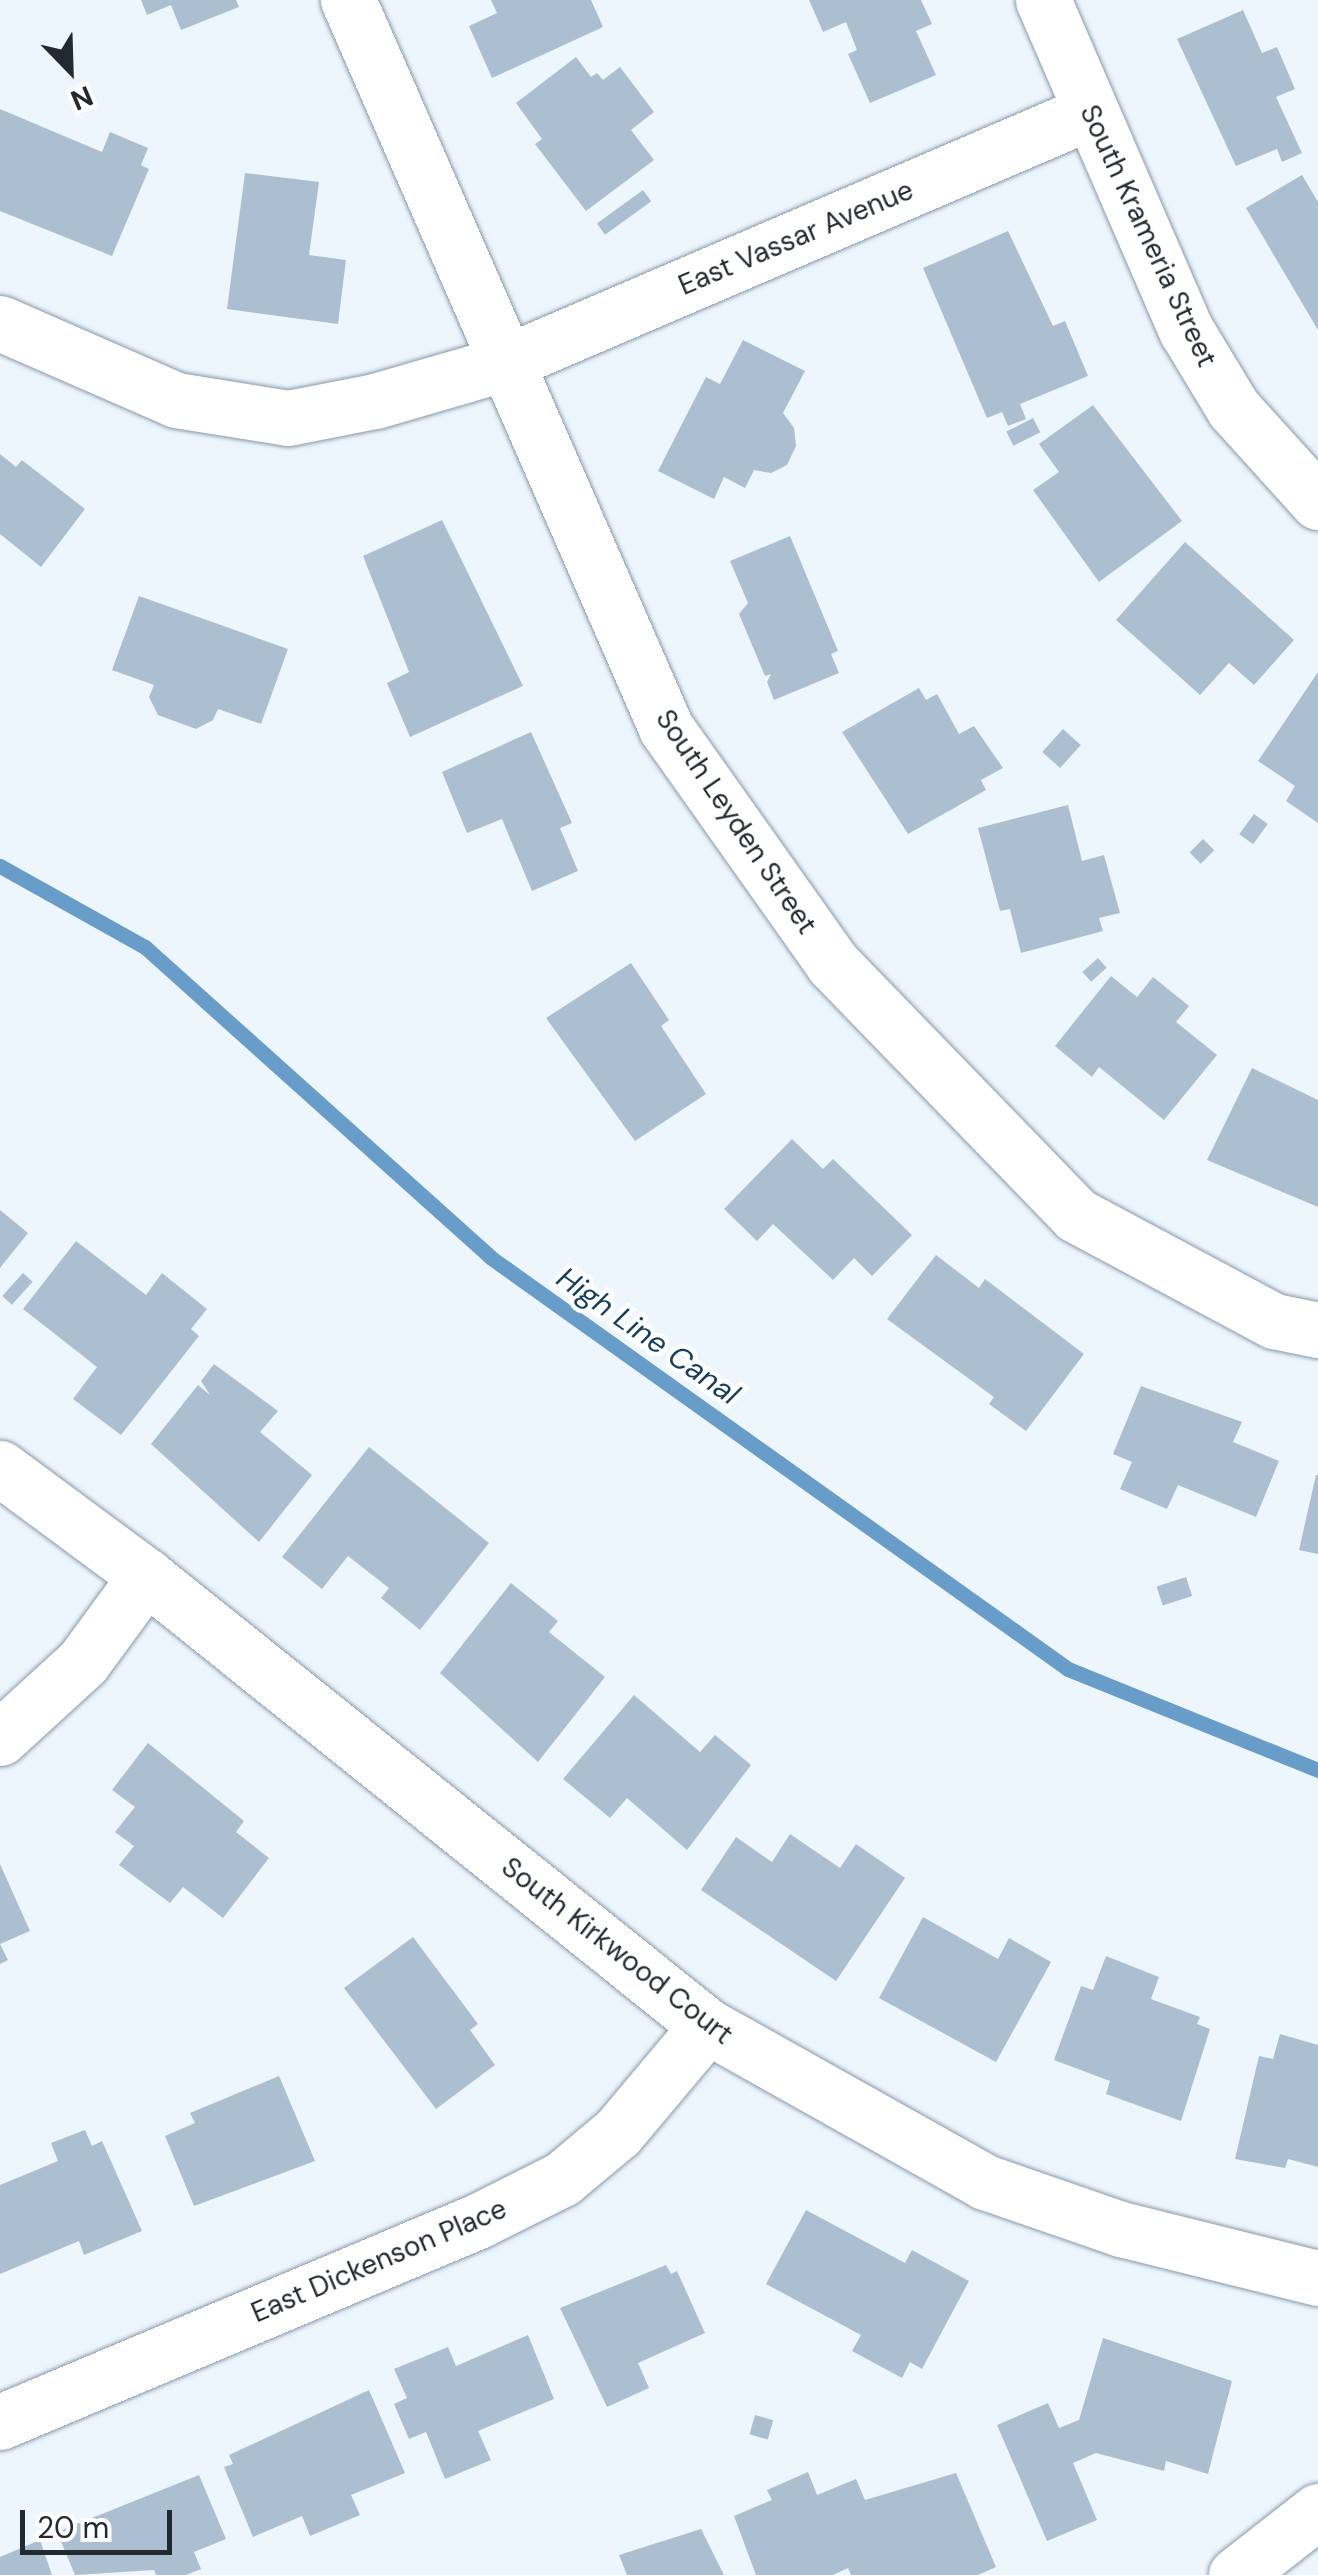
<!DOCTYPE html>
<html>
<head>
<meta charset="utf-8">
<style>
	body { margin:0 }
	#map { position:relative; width:1318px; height:2575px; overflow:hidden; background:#eef6fd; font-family:"DM Sans",sans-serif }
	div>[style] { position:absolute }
	.stream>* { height:15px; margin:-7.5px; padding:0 7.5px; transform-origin:7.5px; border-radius:7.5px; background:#679dc8 }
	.building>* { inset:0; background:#acbfd0; transform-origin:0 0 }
	.roads { filter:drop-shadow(0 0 2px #879aaa) drop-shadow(0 0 2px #879aaa) }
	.minor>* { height:55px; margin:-27.5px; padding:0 27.5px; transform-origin:27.5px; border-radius:27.5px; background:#fff }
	span { translate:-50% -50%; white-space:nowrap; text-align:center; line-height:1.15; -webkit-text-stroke:9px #fff; paint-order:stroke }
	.street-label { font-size:28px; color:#222930 }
	.water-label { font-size:30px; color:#143e5c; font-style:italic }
	.north { position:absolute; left:20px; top:20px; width:100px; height:100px; -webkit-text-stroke:8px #fff; paint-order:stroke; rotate:157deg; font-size:28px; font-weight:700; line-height:40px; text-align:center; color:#222930 }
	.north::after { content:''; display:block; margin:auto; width:35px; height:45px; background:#222930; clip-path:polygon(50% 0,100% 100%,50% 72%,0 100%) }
	.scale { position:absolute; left:20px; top:2510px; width:152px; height:45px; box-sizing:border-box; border:5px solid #222930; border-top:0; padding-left:12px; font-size:30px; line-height:35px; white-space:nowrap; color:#222930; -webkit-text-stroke:8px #fff; paint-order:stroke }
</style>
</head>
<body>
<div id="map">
	<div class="stream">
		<div style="left:0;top:866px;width:166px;rotate:29.2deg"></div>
		<div style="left:145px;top:947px;width:464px;rotate:41.9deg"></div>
		<div style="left:490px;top:1257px;width:710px;rotate:35.48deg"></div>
		<div style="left:1068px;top:1669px;width:270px;rotate:22deg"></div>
	</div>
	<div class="building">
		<div style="clip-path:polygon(141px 0,236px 0,239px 7px,181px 30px,171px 5px,147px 15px)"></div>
		<div style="clip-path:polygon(491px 0,591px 0,603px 27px,492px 78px,469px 26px,497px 13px)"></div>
		<div style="clip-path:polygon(809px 0,921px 0,932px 24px,916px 31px,936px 75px,870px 103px,848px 54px,857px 50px,846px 22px,823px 32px)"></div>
		<div style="clip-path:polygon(1243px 10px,1262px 53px,1277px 47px,1295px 89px,1276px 97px,1302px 153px,1282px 162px,1277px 149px,1236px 166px,1177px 39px)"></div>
		<div style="clip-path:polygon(576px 57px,591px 77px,597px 73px,603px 80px,620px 67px,654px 112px,631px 130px,654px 160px,586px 211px,535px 144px,542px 139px,516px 103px)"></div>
		<div style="clip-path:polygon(0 109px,102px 152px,110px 132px,148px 148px,141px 165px,149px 169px,112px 256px,0 211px)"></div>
		<div style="clip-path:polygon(245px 173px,319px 182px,309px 255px,346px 260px,338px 324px,227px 309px)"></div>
		<div style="clip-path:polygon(1302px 175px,1318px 202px,1318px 330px,1246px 208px)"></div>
		<div style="left:643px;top:190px;width:14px;height:57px;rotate:54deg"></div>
		<div style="clip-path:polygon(1008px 231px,1053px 326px,1065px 321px,1088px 376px,1020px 404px,1026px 419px,1008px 426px,1002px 412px,987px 418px,923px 268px)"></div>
		<div style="clip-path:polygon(743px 340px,805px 371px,783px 413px,794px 428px,796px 446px,787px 465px,771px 473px,754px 470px,745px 488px,724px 477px,714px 499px,658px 471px,706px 377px,720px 384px)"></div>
		<div style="clip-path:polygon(1093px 405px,1182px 521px,1099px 582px,1033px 490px,1059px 472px,1039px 444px)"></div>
		<div style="left:1033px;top:418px;width:16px;height:30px;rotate:63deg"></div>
		<div style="clip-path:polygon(0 454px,16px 467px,22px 460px,85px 509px,41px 567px,0 534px)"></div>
		<div style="clip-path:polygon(442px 520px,523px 686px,410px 737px,387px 683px,409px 672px,363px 556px)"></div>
		<div style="clip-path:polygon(790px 536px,838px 651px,831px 654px,839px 673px,774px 700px,767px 682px,771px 674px,765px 676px,739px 614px,748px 603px,730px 561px)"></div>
		<div style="clip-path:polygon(1185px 542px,1294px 640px,1254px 685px,1229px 663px,1200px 695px,1116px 620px)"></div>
		<div style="clip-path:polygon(139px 596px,288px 649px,261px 724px,218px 709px,213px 720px,196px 729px,158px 715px,149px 697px,154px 685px,112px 670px)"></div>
		<div style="clip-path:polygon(1318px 672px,1318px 823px,1286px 801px,1295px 786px,1258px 761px)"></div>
		<div style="clip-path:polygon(919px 688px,926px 700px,937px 694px,959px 734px,974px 726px,1003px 768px,981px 780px,986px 790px,908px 834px,842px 732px)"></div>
		<div style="left:1063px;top:729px;width:24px;height:31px;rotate:42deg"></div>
		<div style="clip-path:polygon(531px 732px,572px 823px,560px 828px,578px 871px,532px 891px,502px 819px,467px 833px,442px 772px)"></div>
		<div style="clip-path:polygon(1068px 805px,1082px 861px,1104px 855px,1120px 913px,1099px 918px,1103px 931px,1021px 953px,1010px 909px,1000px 911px,978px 828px)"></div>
		<div style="left:1254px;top:814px;width:17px;height:25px;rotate:36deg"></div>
		<div style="left:1203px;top:839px;width:16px;height:19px;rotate:45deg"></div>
		<div style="left:1098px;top:958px;width:13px;height:21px;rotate:48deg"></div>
		<div style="clip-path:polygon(631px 963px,669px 1020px,661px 1026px,706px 1094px,635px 1141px,546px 1018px)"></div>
		<div style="clip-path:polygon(1111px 976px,1137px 997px,1153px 977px,1189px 1006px,1176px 1022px,1217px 1055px,1164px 1120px,1099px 1067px,1092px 1077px,1055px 1046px)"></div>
		<div style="clip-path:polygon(1252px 1068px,1318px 1100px,1318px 1207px,1207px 1160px)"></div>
		<div style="clip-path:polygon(792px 1139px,823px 1169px,833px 1159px,912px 1235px,872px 1276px,854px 1258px,833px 1280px,773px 1224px,757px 1241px,724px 1209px)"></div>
		<div style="clip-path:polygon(0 1210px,28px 1233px,0 1268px)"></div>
		<div style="clip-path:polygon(76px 1241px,146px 1295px,162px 1273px,207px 1309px,191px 1329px,199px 1336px,121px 1435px,73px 1399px,97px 1367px,23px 1309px)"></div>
		<div style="clip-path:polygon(936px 1255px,979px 1288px,985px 1279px,1084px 1354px,1026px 1431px,989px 1404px,994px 1397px,887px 1319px)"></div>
		<div style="left:23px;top:1273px;width:13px;height:31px;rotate:42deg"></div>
		<div style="clip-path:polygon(214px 1364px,278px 1411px,260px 1432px,312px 1475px,259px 1542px,151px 1444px,198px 1385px,210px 1395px,201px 1381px)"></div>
		<div style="clip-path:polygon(1141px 1386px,1242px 1422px,1233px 1442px,1279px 1461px,1256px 1517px,1178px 1485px,1167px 1509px,1120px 1489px,1132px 1462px,1113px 1454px)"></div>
		<div style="clip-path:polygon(369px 1447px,489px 1543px,420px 1630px,381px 1598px,389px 1588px,348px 1556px,322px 1589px,282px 1557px)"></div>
		<div style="clip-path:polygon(1316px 1475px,1318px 1475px,1318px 1554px,1299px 1550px)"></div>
		<div style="left:1186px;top:1577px;width:20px;height:31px;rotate:72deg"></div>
		<div style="clip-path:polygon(511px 1583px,558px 1621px,549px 1632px,605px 1677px,538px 1762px,440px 1673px)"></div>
		<div style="clip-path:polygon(634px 1695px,700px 1752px,715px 1735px,751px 1765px,687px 1850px,627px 1798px,610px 1818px,563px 1779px)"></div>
		<div style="clip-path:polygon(148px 1743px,244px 1821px,236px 1832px,269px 1858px,223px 1918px,183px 1887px,170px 1903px,119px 1865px,134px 1846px,115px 1832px,135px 1807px,112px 1790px)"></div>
		<div style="clip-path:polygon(790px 1834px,840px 1868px,856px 1844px,905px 1878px,836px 1981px,701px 1890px,736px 1837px,772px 1862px)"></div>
		<div style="clip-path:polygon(0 1864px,30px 1931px,0 1944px,8px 1960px,0 1964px)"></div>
		<div style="clip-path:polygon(923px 1917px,998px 1959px,1009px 1938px,1051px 1962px,996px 2062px,879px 1998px)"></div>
		<div style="clip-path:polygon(413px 1937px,478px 2024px,470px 2030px,495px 2065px,436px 2109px,344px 1988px)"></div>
		<div style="clip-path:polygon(1106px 1956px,1159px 1977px,1151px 1999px,1200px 2017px,1197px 2024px,1210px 2029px,1181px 2121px,1106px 2094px,1110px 2081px,1054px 2060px,1081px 1986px,1093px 1990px)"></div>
		<div style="clip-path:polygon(1280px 2034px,1318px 2045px,1318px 2167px,1288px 2159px,1285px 2168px,1235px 2159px,1259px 2056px,1273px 2059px)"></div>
		<div style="clip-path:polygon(279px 2076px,315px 2161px,194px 2206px,165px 2136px,195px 2123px,190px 2113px)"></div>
		<div style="clip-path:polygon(85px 2130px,92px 2146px,102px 2141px,142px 2231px,84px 2255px,79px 2241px,0 2274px,0 2185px,58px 2161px,51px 2143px)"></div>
		<div style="clip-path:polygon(806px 2210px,905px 2263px,912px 2250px,969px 2281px,922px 2369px,910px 2362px,902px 2378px,852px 2351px,861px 2335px,766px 2284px)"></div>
		<div style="clip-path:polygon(666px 2265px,671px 2274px,677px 2271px,705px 2333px,638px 2363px,649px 2388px,607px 2407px,560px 2308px)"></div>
		<div style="clip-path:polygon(528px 2335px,554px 2399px,478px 2431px,491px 2460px,445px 2479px,426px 2432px,409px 2439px,394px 2404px,407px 2398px,394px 2369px,448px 2347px,456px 2366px)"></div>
		<div style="clip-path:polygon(1103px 2338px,1232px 2381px,1208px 2474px,1166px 2461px,1164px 2471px,1096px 2453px,1073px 2463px,1097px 2520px,1047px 2541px,997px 2425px,1048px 2403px,1059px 2428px,1079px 2420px)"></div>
		<div style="clip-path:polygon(369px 2390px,405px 2473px,351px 2495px,360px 2515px,310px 2536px,302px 2516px,253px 2537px,224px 2467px,233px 2464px,229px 2455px)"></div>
		<div style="left:755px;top:2415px;width:19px;height:20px;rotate:16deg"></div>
		<div style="clip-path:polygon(808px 2472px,817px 2495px,856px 2479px,865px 2500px,956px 2473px,996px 2567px,978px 2575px,851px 2575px,848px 2568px,833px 2575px,756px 2575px,734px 2516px,772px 2500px,767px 2490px)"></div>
		<div style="clip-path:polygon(199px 2475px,226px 2539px,194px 2552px,201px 2569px,186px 2575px,156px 2575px,154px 2570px,75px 2575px,57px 2532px)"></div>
		<div style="clip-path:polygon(701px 2529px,724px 2575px,627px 2575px,619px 2555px)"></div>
		<div style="clip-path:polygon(40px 2540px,52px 2575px,0 2575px,0 2557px)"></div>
	</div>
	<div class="roads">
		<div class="minor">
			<div style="left:348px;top:0;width:794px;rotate:66.4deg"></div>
			<div style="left:666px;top:728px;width:289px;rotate:54.7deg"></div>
			<div style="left:833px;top:964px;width:349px;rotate:45.9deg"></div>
			<div style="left:1076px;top:1215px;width:225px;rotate:28.2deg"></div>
			<div style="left:1274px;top:1321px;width:45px;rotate:11.6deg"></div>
			<div style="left:1043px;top:0;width:360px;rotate:66.6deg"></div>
			<div style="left:1186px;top:330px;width:91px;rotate:58.9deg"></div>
			<div style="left:1233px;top:408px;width:127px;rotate:47.9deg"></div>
			<div style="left:0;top:323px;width:192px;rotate:23.6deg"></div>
			<div style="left:176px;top:400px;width:113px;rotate:9.1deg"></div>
			<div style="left:288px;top:418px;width:89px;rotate:-11.1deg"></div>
			<div style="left:375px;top:401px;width:132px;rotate:-16.2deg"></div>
			<div style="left:502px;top:364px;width:640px;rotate:-23.2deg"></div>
			<div style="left:0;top:1468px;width:182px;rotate:36.5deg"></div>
			<div style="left:146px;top:1576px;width:719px;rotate:38.73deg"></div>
			<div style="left:707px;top:2026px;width:319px;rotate:29.3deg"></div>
			<div style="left:985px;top:2182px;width:144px;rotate:19.1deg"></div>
			<div style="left:1121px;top:2229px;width:203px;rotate:14deg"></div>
			<div style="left:0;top:1738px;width:113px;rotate:-42.5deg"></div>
			<div style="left:83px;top:1662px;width:107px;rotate:-53.8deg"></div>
			<div style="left:0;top:2422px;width:519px;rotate:-22.81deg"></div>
			<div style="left:478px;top:2221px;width:94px;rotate:-26.6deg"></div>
			<div style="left:562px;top:2179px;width:73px;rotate:-40deg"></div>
			<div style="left:618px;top:2132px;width:138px;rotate:-50deg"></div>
			<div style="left:1236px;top:2575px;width:104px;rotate:-38deg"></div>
		</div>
	</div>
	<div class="street-label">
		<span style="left:1148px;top:236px;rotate:65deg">South Krameria Street</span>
		<span style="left:796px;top:238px;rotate:-23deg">East Vassar Avenue</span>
		<span style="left:736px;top:822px;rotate:56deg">South Leyden Street</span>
		<span style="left:617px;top:1951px;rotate:38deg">South Kirkwood Court</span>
		<span style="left:379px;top:2261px;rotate:-23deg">East Dickenson Place</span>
	</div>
	<div class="water-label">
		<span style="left:648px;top:1336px;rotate:35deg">High Line Canal</span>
	</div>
	<div class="north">N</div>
	<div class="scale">20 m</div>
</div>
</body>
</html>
